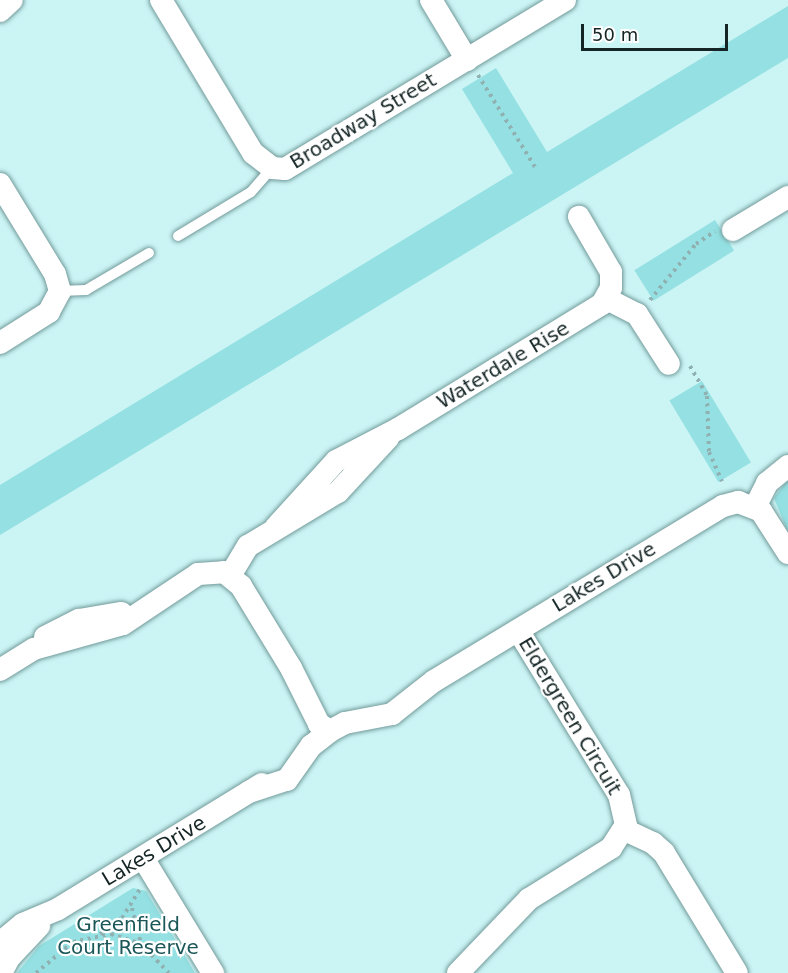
<!DOCTYPE html>
<html>
<head>
<meta charset="utf-8">
<style>
	body { margin:0 }
	#map { position:relative; width:788px; height:973px; overflow:hidden; background:#cbf4f5; font-family:"DejaVu Sans",sans-serif }
	div>[style] { position:absolute }
	.green>* { inset:0; background:#94e0e2; transform-origin:0 0 }
	.path>* { height:4px; margin-top:-2px; transform-origin:0; background:repeating-linear-gradient(90deg,#90b1b2 0 3px,transparent 0 7.5px) }
	.roads { filter:drop-shadow(0 0 2px #739a9a) drop-shadow(0 0 2px #739a9a) }
	.lane>* { height:10px; margin:-5px; padding:0 5px; transform-origin:5px; border-radius:5px; background:#fff }
	.street>* { height:22px; margin:-11px; padding:0 11px; transform-origin:11px; border-radius:11px; background:#fff }
	span { translate:-50% -50%; white-space:nowrap; text-align:center; line-height:1.15; -webkit-text-stroke:4.5px #fff; paint-order:stroke }
	.street-label { font-size:20px; color:#152525 }
	.park-label { font-size:20px; color:#1b5658 }
	.scale { position:absolute; left:581px; top:24px; width:147px; height:27px; box-sizing:border-box; border:3px solid #152525; border-top:0; padding-left:8px; font-size:18px; line-height:21px; white-space:nowrap; color:#152525; -webkit-text-stroke:4px #fff; paint-order:stroke }
</style>
</head>
<body>
<div id="map">
	<div class="green">
		<div style="clip-path:polygon(788px 6px,788px 58px,0 535px,0 485px,513px 173px,462px 89px,496px 68px,547px 152px)"></div>
		<div style="left:715px;top:220px;width:36px;height:95px;rotate:58deg"></div>
		<div style="left:702px;top:381px;width:95px;height:38px;rotate:59deg"></div>
		<div style="clip-path:polygon(788px 479px,788px 532px,774px 498px)"></div>
		<div style="clip-path:polygon(133px 888px,146px 891px,195px 973px,17px 973px,39px 946px)"></div>
	</div>
	<div class="path">
		<div style="left:478px;top:75px;width:112px;rotate:58.2deg"></div>
		<div style="left:650px;top:300px;width:72px;rotate:-50.6deg"></div>
		<div style="left:696px;top:244px;width:23px;rotate:-34deg"></div>
		<div style="left:690px;top:366px;width:34px;rotate:60deg"></div>
		<div style="left:707px;top:396px;width:56px;rotate:88deg"></div>
		<div style="left:709px;top:452px;width:32px;rotate:66deg"></div>
		<div style="left:132px;top:908px;width:37px;rotate:76deg"></div>
		<div style="left:100px;top:934px;width:27px;rotate:-36deg"></div>
		<div style="left:122px;top:918px;width:34px;rotate:-58deg"></div>
		<div style="left:36px;top:973px;width:48px;rotate:-40deg"></div>
		<div style="left:73px;top:942px;width:39px;rotate:-12deg"></div>
		<div style="left:111px;top:934px;width:32px;rotate:18deg"></div>
		<div style="left:141px;top:944px;width:40px;rotate:46deg"></div>
	</div>
	<div class="roads">
		<div class="lane">
			<div style="left:178px;top:236px;width:85px;rotate:-31.1deg"></div>
			<div style="left:251px;top:192px;width:32px;rotate:-49deg"></div>
			<div style="left:60px;top:291px;width:26px;rotate:-2deg"></div>
			<div style="left:86px;top:290px;width:73px;rotate:-30.4deg"></div>
		</div>
		<div class="street">
			<div style="left:161px;top:0;width:179px;rotate:59deg"></div>
			<div style="left:253px;top:153px;width:24px;rotate:38deg"></div>
			<div style="left:272px;top:168px;width:13px;rotate:4deg"></div>
			<div style="left:285px;top:169px;width:327px;rotate:-31.1deg"></div>
			<div style="left:431px;top:0;width:70px;rotate:59deg"></div>
			<div style="left:0;top:11px;width:16px;rotate:-43deg"></div>
			<div style="left:0;top:184px;width:105px;rotate:58.6deg"></div>
			<div style="left:55px;top:274px;width:18px;rotate:74deg"></div>
			<div style="left:60px;top:291px;width:24px;rotate:118deg"></div>
			<div style="left:49px;top:312px;width:58px;rotate:147.7deg"></div>
			<div style="left:733px;top:230px;width:64px;rotate:-31deg"></div>
			<div style="left:607px;top:299px;width:34px;rotate:27deg"></div>
			<div style="left:637px;top:314px;width:59px;rotate:57.4deg"></div>
			<div style="left:755px;top:507px;width:27px;rotate:-63deg"></div>
			<div style="left:767px;top:483px;width:27px;rotate:-39deg"></div>
			<div style="left:276px;top:527px;width:89px;rotate:-47.7deg"></div>
			<div style="left:336px;top:461px;width:70px;rotate:-27.3deg"></div>
			<div style="left:398px;top:429px;width:239px;rotate:-31.5deg"></div>
			<div style="left:602px;top:304px;width:18px;rotate:-61deg"></div>
			<div style="left:611px;top:288px;width:16px;rotate:-90deg"></div>
			<div style="left:611px;top:272px;width:64px;rotate:-120.2deg"></div>
			<div style="left:231px;top:574px;width:33px;rotate:-59deg"></div>
			<div style="left:248px;top:546px;width:105px;rotate:-31deg"></div>
			<div style="left:338px;top:492px;width:74px;rotate:-47.2deg"></div>
			<div style="left:45px;top:637px;width:38px;rotate:-27deg"></div>
			<div style="left:79px;top:620px;width:43px;rotate:-9.5deg"></div>
			<div style="left:0;top:670px;width:40px;rotate:-32deg"></div>
			<div style="left:34px;top:649px;width:92px;rotate:-15.7deg"></div>
			<div style="left:123px;top:624px;width:90px;rotate:-33.7deg"></div>
			<div style="left:198px;top:574px;width:26px;rotate:-4deg"></div>
			<div style="left:224px;top:572px;width:22px;rotate:39deg"></div>
			<div style="left:241px;top:586px;width:96px;rotate:58.6deg"></div>
			<div style="left:291px;top:668px;width:63px;rotate:63.4deg"></div>
			<div style="left:319px;top:724px;width:13px;rotate:32deg"></div>
			<div style="left:249px;top:792px;width:40px;rotate:-18deg"></div>
			<div style="left:287px;top:780px;width:42px;rotate:-54.8deg"></div>
			<div style="left:311px;top:746px;width:24px;rotate:-38deg"></div>
			<div style="left:330px;top:731px;width:17px;rotate:-28deg"></div>
			<div style="left:345px;top:723px;width:48px;rotate:-10.8deg"></div>
			<div style="left:392px;top:714px;width:53px;rotate:-38.2deg"></div>
			<div style="left:434px;top:681px;width:338px;rotate:-31.2deg"></div>
			<div style="left:723px;top:506px;width:16px;rotate:-15deg"></div>
			<div style="left:738px;top:502px;width:25px;rotate:21deg"></div>
			<div style="left:761px;top:511px;width:50px;rotate:57.3deg"></div>
			<div style="left:625px;top:830px;width:31px;rotate:25deg"></div>
			<div style="left:653px;top:843px;width:15px;rotate:42deg"></div>
			<div style="left:664px;top:853px;width:140px;rotate:58.7deg"></div>
			<div style="left:143px;top:858px;width:135px;rotate:58.7deg"></div>
			<div style="left:0;top:943px;width:30px;rotate:-40deg"></div>
			<div style="left:23px;top:924px;width:38px;rotate:-23deg"></div>
			<div style="left:58px;top:909px;width:239px;rotate:-31.5deg"></div>
			<div style="left:1px;top:973px;width:17px;rotate:-62deg"></div>
			<div style="left:9px;top:958px;width:44px;rotate:-46.8deg"></div>
			<div style="left:458px;top:973px;width:103px;rotate:-46.2deg"></div>
			<div style="left:529px;top:899px;width:97px;rotate:-31.9deg"></div>
			<div style="left:611px;top:848px;width:27px;rotate:-57deg"></div>
			<div style="left:626px;top:825px;width:31px;rotate:-103deg"></div>
			<div style="left:619px;top:795px;width:193px;rotate:-121.5deg"></div>
		</div>
	</div>
	<div class="street-label">
		<span style="left:363px;top:121px;rotate:-31deg">Broadway Street</span>
		<span style="left:503px;top:365px;rotate:-31deg">Waterdale Rise</span>
		<span style="left:604px;top:577px;rotate:-31deg">Lakes Drive</span>
		<span style="left:570px;top:716px;rotate:59deg">Eldergreen Circuit</span>
		<span style="left:154px;top:851px;rotate:-31deg">Lakes Drive</span>
	</div>
	<div class="park-label">
		<span style="left:128px;top:936px">Greenfield<br>Court Reserve</span>
	</div>
	<div class="scale">50 m</div>
</div>
</body>
</html>
